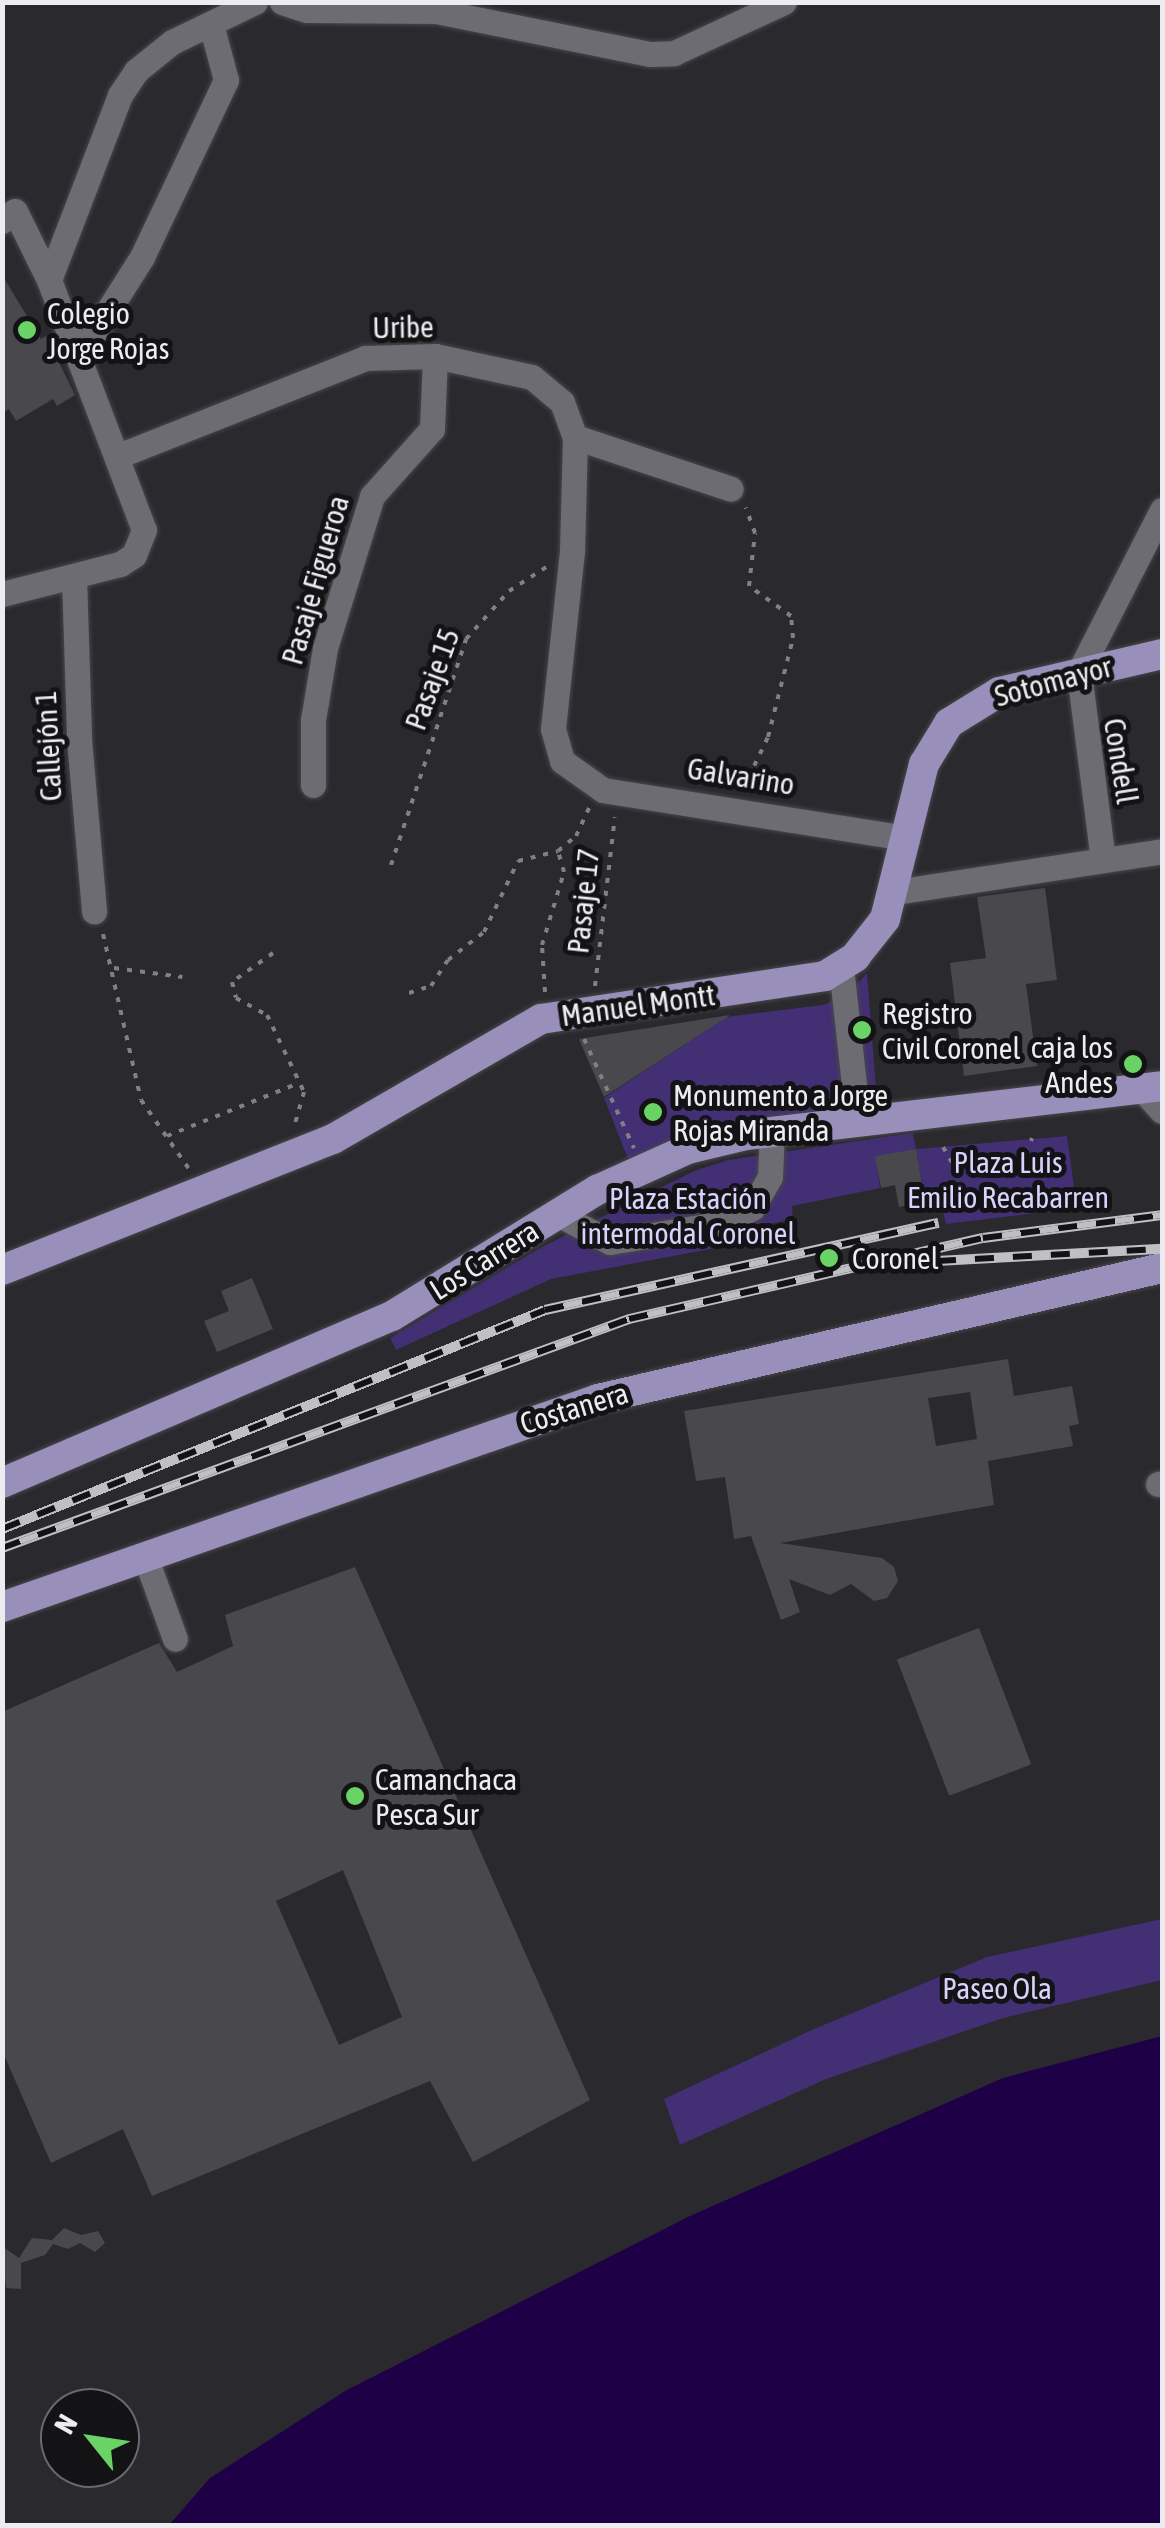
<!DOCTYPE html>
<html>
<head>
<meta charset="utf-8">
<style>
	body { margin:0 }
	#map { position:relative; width:1165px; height:2528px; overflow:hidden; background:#2a292e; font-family:"Asap Condensed",sans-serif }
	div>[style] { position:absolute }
	.green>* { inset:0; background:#422f74 }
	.water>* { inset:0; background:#1e0047 }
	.building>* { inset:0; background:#48484d; transform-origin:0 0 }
	.path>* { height:4px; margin-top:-2px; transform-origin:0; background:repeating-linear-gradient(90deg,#818084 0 5px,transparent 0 13px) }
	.roads { filter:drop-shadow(0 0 2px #47464a) drop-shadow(0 0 2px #47464a) }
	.minor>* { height:25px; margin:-12.5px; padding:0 12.5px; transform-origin:12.5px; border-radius:12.5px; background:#6d6c72 }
	.major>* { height:30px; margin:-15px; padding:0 15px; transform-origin:15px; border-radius:15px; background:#9890bb }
	.rail>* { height:10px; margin-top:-5px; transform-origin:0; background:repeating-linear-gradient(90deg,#131214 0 19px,#c0bfc3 0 38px); box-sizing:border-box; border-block:2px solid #c0bfc3 }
	.dots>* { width:28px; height:28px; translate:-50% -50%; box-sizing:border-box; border:5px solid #131214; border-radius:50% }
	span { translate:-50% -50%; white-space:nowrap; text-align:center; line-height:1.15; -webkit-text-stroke:10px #131214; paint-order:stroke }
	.poi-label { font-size:30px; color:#edecf0 }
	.left { translate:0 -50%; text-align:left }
	.right { translate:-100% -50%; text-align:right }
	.street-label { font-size:30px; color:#edecf0 }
	.park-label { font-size:30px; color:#d9d2fc }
	.frame { position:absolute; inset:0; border:5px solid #edecf0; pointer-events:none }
	.north { position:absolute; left:40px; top:2388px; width:100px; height:100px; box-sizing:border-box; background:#131214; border:2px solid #6a696c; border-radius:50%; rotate:300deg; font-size:28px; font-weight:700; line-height:40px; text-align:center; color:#edecf0 }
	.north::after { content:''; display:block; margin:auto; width:35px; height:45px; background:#69d465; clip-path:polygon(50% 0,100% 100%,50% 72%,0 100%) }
</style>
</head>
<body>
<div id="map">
	<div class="green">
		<div style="clip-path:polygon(867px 973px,878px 1115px,632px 1169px,604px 1098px,705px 1031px,709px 1019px,823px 1005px,846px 996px)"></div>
		<div style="clip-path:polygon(913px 1133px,916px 1149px,1067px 1136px,1077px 1208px,946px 1224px,940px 1200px,925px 1202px,916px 1149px,876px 1157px,880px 1188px,792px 1206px,793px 1219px,726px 1233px,726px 1246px,551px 1279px,396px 1350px,390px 1338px,540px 1248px,694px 1171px,728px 1160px)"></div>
		<div style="clip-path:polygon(1162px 1919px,1162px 1980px,1003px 2018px,826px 2079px,680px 2145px,664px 2099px,814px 2029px,987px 1957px)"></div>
	</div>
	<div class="water">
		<div style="clip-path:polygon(1162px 2036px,1162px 2525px,169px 2525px,210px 2478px,345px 2391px,690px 2216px,1003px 2078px)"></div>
	</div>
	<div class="building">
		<div style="clip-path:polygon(2px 275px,41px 339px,46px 336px,75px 395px,57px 406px,53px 399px,16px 421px,9px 409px,2px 413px)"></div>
		<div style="clip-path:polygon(1045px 888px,1057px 980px,1026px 984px,1037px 1066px,964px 1076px,950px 963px,986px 958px,977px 897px)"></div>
		<div style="clip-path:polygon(730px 1015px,604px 1097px,579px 1039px)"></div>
		<div style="clip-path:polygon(916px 1149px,925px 1202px,899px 1207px,895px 1185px,881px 1188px,875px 1156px)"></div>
		<div style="clip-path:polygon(252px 1278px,273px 1329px,217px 1352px,204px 1321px,229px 1311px,221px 1291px)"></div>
		<div style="clip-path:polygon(evenodd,1008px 1359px,1014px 1396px,1072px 1386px,1079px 1424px,1069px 1426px,1073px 1446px,988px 1461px,994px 1505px,780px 1543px,882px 1558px,894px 1567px,898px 1581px,887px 1598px,874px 1601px,851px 1584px,830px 1595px,789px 1579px,800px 1612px,781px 1620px,751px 1536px,734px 1539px,725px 1477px,696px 1481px,684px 1411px,1008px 1359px,970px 1392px,977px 1439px,936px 1446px,928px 1398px,970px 1392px)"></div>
		<div style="clip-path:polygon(evenodd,355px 1567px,590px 2100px,473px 2162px,430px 2081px,152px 2196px,123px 2129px,51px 2163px,2px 2050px,2px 1712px,159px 1643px,177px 1672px,233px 1646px,225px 1615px,355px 1567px,343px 1870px,402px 2017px,339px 2045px,276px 1901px,343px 1870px)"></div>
		<div style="left:979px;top:1628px;width:146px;height:88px;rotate:69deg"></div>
		<div style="clip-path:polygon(64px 2228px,81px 2235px,98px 2231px,105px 2243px,95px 2252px,80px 2243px,68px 2249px,53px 2244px,45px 2255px,21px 2263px,21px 2289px,6px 2288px,2px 2246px,19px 2258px,32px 2238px,52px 2240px)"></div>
	</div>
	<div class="path">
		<div style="left:743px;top:789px;width:58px;rotate:-64.3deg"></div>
		<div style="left:768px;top:737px;width:102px;rotate:-75.8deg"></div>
		<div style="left:793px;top:638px;width:22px;rotate:-95deg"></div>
		<div style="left:791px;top:616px;width:52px;rotate:-144.5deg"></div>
		<div style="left:749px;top:586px;width:53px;rotate:-83.5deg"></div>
		<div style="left:755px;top:533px;width:27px;rotate:-110deg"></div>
		<div style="left:391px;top:865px;width:238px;rotate:-71.6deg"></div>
		<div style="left:466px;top:639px;width:64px;rotate:-48.1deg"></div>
		<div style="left:509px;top:591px;width:46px;rotate:-32.7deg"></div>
		<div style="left:103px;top:934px;width:170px;rotate:77.1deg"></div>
		<div style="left:141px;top:1100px;width:84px;rotate:55.2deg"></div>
		<div style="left:273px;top:953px;width:50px;rotate:144.7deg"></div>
		<div style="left:232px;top:982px;width:16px;rotate:76deg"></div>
		<div style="left:236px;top:998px;width:35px;rotate:29deg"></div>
		<div style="left:267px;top:1015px;width:85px;rotate:64.3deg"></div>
		<div style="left:304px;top:1092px;width:37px;rotate:106deg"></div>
		<div style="left:114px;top:968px;width:69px;rotate:7.5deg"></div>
		<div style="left:595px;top:986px;width:170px;rotate:-83.3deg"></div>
		<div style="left:545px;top:992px;width:47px;rotate:-93.7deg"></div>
		<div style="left:542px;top:945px;width:76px;rotate:-73.2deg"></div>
		<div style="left:564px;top:872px;width:22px;rotate:-106deg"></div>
		<div style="left:409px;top:993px;width:23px;rotate:-18deg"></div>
		<div style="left:431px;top:986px;width:31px;rotate:-57deg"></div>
		<div style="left:448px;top:960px;width:46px;rotate:-37.9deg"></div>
		<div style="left:484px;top:932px;width:79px;rotate:-64.4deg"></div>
		<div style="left:518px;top:861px;width:41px;rotate:-14deg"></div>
		<div style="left:558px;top:851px;width:23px;rotate:-40deg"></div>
		<div style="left:576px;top:836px;width:31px;rotate:-65deg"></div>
		<div style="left:584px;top:1039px;width:120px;rotate:65.4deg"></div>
		<div style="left:167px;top:1136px;width:142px;rotate:-21.9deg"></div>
		<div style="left:943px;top:1147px;width:28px;rotate:60deg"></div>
		<div style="left:957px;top:1171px;width:62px;rotate:-6.4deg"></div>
		<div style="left:1019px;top:1164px;width:29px;rotate:-63deg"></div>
	</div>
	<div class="roads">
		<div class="minor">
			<div style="left:282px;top:2px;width:26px;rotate:18deg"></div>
			<div style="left:307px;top:10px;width:129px;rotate:0.4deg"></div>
			<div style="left:436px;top:11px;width:218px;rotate:11.4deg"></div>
			<div style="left:650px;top:54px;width:24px;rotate:-2deg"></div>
			<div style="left:674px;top:53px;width:121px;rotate:-24.9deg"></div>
			<div style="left:2px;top:221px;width:16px;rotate:-38deg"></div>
			<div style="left:15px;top:211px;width:77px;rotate:63.8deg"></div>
			<div style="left:49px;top:280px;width:267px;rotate:69.2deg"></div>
			<div style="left:144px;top:530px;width:27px;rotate:112deg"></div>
			<div style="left:134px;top:555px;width:17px;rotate:147deg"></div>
			<div style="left:120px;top:564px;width:122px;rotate:165.7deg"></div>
			<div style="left:49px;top:280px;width:198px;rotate:-69deg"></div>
			<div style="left:120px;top:95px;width:29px;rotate:-56deg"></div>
			<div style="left:136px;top:71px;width:46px;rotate:-38.9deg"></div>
			<div style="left:172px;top:42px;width:92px;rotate:-25.7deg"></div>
			<div style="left:80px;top:355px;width:116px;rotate:-57.7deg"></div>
			<div style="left:142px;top:257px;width:196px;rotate:-64.6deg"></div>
			<div style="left:226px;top:80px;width:54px;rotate:-105.1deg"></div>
			<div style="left:575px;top:437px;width:164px;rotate:18.4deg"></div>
			<div style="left:118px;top:456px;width:266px;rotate:-21.6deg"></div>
			<div style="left:365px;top:358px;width:70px;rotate:-1.6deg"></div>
			<div style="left:435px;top:356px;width:99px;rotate:12.2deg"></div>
			<div style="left:532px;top:377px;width:39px;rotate:40deg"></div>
			<div style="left:562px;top:402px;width:37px;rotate:70deg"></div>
			<div style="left:575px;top:437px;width:114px;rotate:91.5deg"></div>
			<div style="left:572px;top:551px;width:179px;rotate:96.1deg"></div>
			<div style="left:553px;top:729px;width:33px;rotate:74deg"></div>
			<div style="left:562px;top:761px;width:50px;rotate:35.3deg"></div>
			<div style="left:603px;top:790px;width:308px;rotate:9deg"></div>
			<div style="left:74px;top:576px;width:163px;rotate:88.2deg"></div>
			<div style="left:79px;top:739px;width:173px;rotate:85deg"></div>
			<div style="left:313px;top:785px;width:65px;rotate:-90deg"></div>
			<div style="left:313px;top:720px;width:73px;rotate:-80.5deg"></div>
			<div style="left:325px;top:648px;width:159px;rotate:-72.8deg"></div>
			<div style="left:372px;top:496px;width:90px;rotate:-48.2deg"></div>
			<div style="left:432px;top:429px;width:73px;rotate:-87.6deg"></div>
			<div style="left:1103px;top:860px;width:190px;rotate:-97.3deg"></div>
			<div style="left:1079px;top:672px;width:182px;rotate:-62.9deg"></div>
			<div style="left:895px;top:892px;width:270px;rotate:-8.7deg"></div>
			<div style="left:841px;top:967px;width:156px;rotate:83.7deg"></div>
			<div style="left:1141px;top:1088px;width:31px;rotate:48deg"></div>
			<div style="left:558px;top:1214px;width:59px;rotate:28.3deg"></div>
			<div style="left:610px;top:1242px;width:116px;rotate:-9.5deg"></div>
			<div style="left:724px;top:1223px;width:32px;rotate:-28deg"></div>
			<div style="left:752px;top:1208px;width:36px;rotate:-60deg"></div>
			<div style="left:770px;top:1177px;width:45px;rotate:-87.5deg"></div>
			<div style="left:1158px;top:1484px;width:4px;rotate:-14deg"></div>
			<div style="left:145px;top:1556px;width:88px;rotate:70.1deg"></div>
		</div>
		<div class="major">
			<div style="left:2px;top:1270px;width:356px;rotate:-21.6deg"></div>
			<div style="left:333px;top:1139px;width:240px;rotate:-30deg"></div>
			<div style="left:541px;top:1019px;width:287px;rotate:-8.6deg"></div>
			<div style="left:825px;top:976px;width:36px;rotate:-32deg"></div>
			<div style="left:855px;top:957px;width:48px;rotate:-51.7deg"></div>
			<div style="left:885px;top:919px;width:160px;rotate:-75.9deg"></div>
			<div style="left:924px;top:764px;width:48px;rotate:-58.6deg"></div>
			<div style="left:949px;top:723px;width:59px;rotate:-31.8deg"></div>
			<div style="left:999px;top:692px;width:167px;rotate:-13.1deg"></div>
			<div style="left:2px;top:1483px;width:424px;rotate:-23.2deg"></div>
			<div style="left:392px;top:1316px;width:241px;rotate:-31.6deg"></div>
			<div style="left:597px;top:1190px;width:100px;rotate:-24.3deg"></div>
			<div style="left:688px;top:1149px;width:60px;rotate:-13.6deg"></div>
			<div style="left:746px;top:1135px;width:419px;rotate:-6.7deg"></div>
			<div style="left:2px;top:1607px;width:631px;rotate:-19.24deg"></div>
			<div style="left:598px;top:1399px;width:579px;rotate:-13.08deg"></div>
		</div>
	</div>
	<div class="rail">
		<div style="left:937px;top:1261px;width:225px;rotate:-3.1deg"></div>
		<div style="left:2px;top:1529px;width:585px;rotate:-21.96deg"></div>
		<div style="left:545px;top:1310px;width:403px;rotate:-12.5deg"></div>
		<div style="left:2px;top:1548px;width:668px;rotate:-20.06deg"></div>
		<div style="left:629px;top:1319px;width:363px;rotate:-12.9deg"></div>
		<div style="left:983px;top:1238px;width:180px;rotate:-7.3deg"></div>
	</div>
	<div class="dots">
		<div style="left:27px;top:330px;background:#69d465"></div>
		<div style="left:862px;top:1030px;background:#69d465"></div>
		<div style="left:1133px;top:1064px;background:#69d465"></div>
		<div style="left:653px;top:1112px;background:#69d465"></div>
		<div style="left:829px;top:1258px;background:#69d465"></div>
		<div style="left:355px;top:1796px;background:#69d465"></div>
	</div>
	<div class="poi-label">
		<span class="left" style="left:47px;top:330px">Colegio<br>Jorge Rojas</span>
		<span class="left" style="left:882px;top:1030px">Registro<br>Civil Coronel</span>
		<span class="right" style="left:1113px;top:1064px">caja los<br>Andes</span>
		<span class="left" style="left:673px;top:1112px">Monumento a Jorge<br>Rojas Miranda</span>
		<span class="left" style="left:852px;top:1258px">Coronel</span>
		<span class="left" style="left:375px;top:1796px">Camanchaca<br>Pesca Sur</span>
	</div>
	<div class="street-label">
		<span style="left:403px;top:327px;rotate:-1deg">Uribe</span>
		<span style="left:315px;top:580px;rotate:-74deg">Pasaje Figueroa</span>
		<span style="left:432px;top:679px;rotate:-70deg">Pasaje 15</span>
		<span style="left:1053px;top:681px;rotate:-15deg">Sotomayor</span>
		<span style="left:48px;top:746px;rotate:-93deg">Callejón 1</span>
		<span style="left:1121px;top:761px;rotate:81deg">Condell</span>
		<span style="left:741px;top:776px;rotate:9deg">Galvarino</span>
		<span style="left:583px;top:901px;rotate:-84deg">Pasaje 17</span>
		<span style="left:638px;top:1005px;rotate:-8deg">Manuel Montt</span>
		<span style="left:484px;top:1260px;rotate:-32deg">Los Carrera</span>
		<span style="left:574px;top:1408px;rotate:-17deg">Costanera</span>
	</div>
	<div class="park-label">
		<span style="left:1008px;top:1179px">Plaza Luis<br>Emilio Recabarren</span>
		<span style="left:688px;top:1215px">Plaza Estación<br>intermodal Coronel</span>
		<span style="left:997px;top:1988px">Paseo Ola</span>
	</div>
	<div class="frame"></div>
	<div class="north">N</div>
</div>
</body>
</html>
